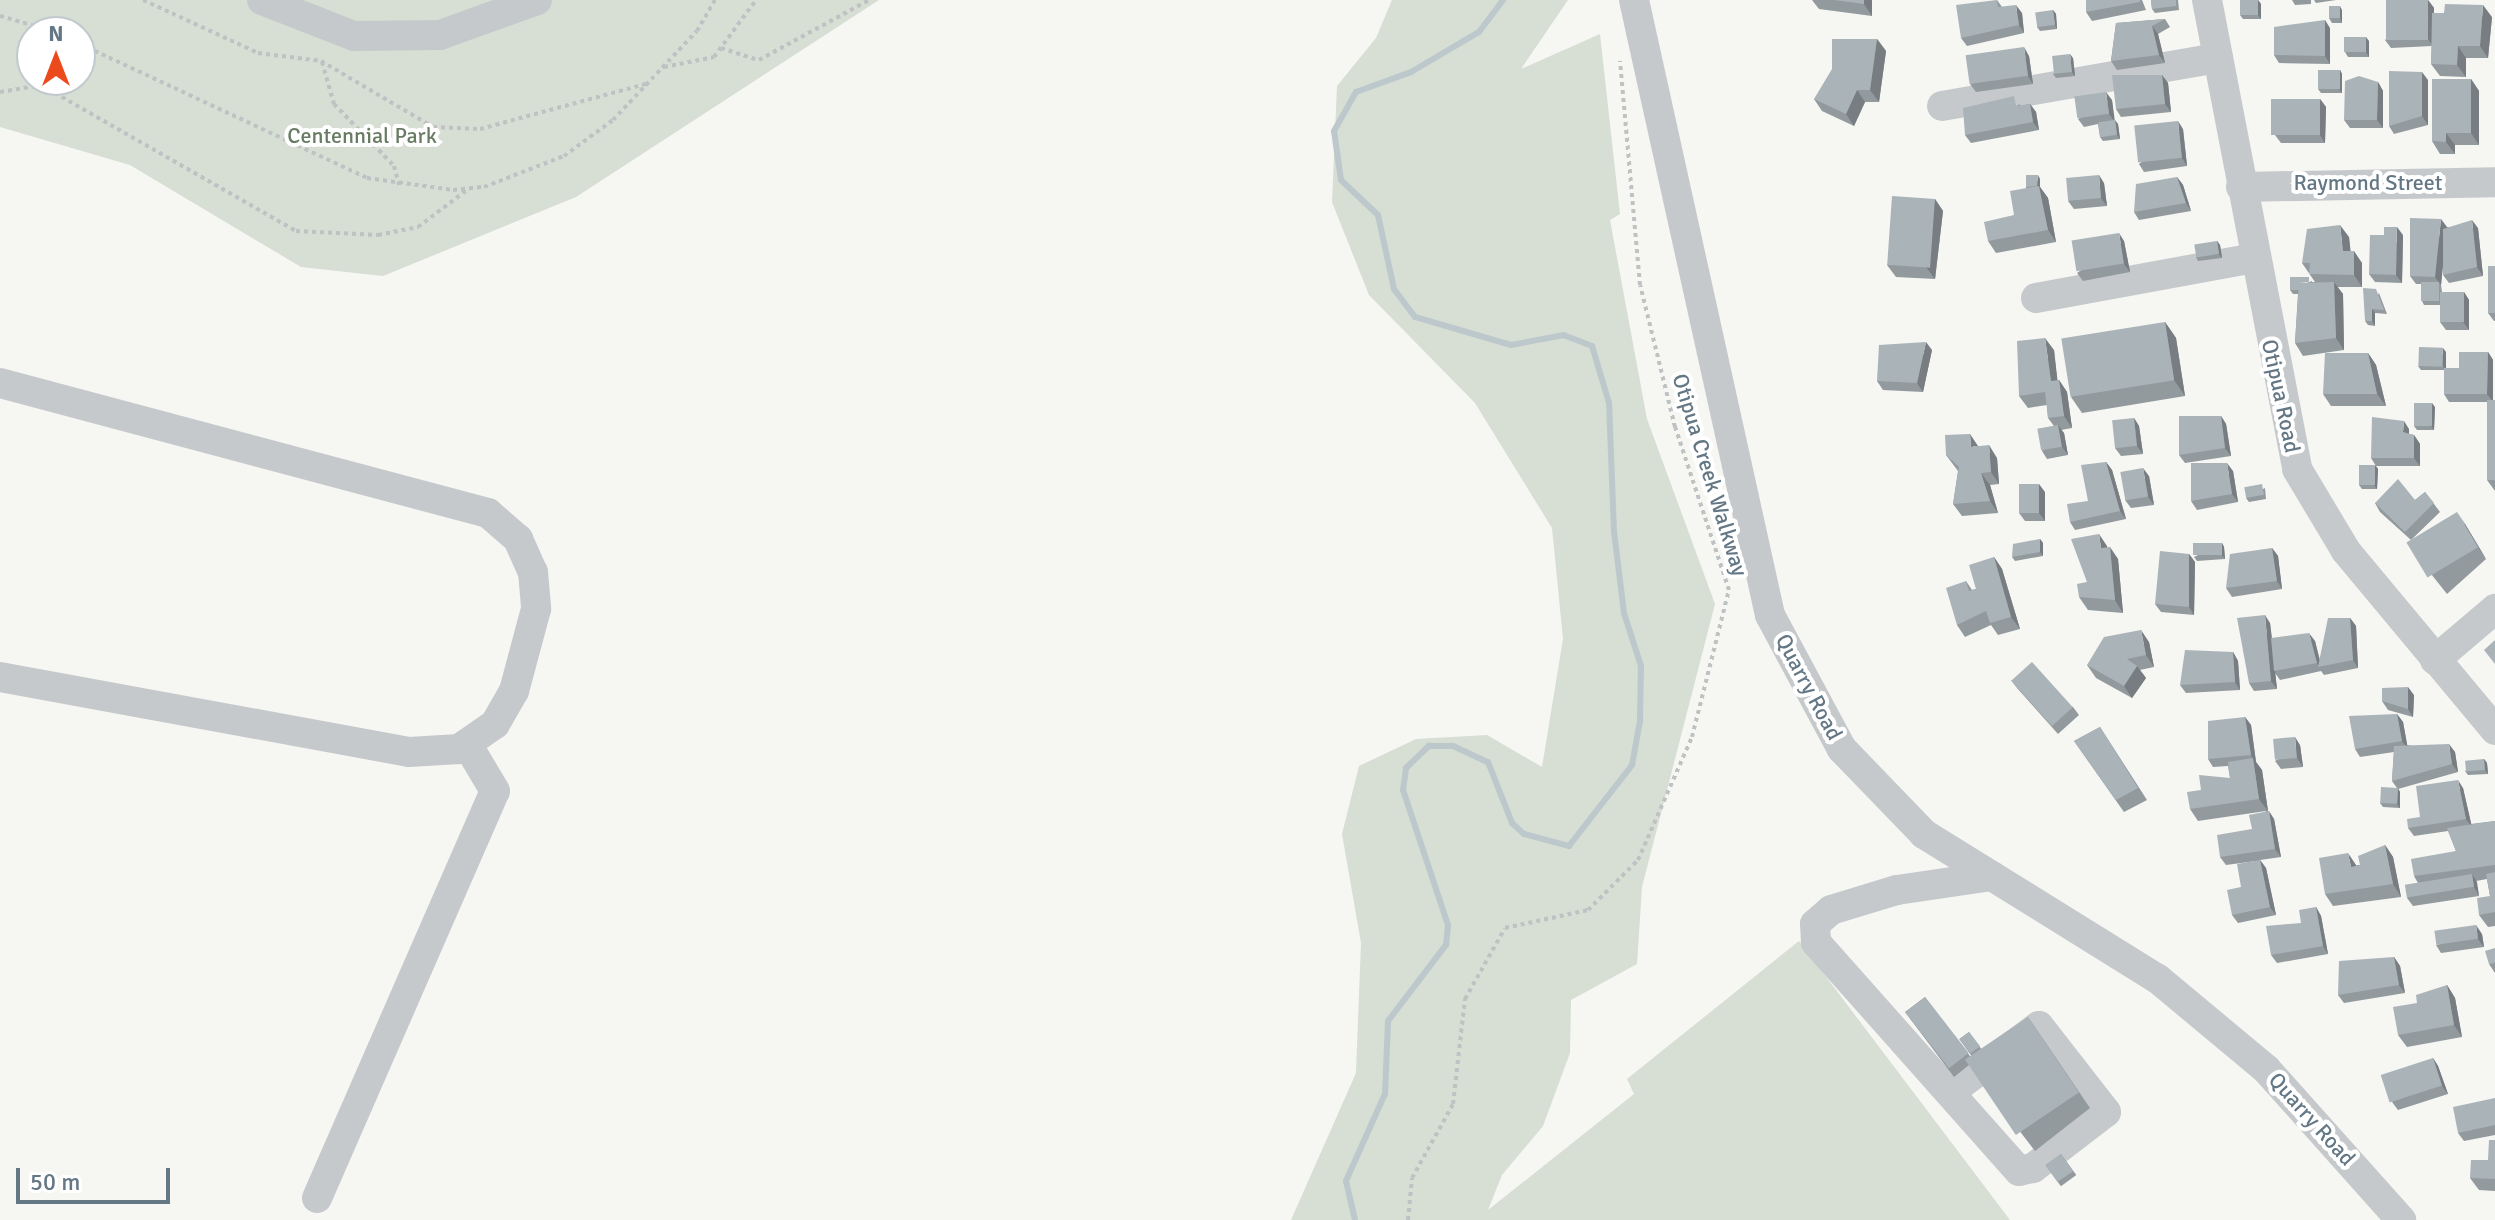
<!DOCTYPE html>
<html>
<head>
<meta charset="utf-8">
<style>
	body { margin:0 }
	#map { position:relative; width:2495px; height:1220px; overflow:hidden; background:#f6f6f3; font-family:Signika,sans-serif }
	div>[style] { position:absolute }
	.green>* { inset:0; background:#d7ded3 }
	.stream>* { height:6px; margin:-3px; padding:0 3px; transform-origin:3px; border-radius:3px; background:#bcc8cc }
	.path>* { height:4px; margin-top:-2px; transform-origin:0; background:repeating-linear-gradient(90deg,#bfc1c3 0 4px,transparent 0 8px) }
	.minor>* { height:30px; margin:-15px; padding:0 15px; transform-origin:15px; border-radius:15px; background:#c6c9cc }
	.wall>* { inset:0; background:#929a9e; transform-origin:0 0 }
	.shaded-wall>* { inset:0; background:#777d81 }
	.building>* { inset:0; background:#aab3b8; transform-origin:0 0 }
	span { translate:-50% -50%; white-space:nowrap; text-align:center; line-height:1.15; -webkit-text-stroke:8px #fff; paint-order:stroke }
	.park-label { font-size:22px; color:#687c63 }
	.street-label { font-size:22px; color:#647785 }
	.north { position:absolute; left:16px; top:16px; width:80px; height:80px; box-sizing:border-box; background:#fff; border:2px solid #c1c9ce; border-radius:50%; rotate:0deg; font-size:22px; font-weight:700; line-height:32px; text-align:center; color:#647785 }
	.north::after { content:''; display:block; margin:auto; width:28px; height:36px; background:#ec491d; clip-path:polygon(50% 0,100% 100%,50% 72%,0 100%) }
	.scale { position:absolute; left:16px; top:1168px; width:154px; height:36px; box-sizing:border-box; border:4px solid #647785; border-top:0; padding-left:10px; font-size:24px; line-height:28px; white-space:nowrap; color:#647785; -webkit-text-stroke:6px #fff; paint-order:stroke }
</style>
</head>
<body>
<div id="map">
	<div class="green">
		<div style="clip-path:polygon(evenodd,0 0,879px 0,576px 197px,383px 276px,301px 267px,130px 165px,0 127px,0 0,32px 32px,80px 32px,80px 80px,32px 80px,32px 32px)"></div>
		<div style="clip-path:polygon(1392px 0,1568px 0,1521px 69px,1600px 34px,1620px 214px,1610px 220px,1647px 419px,1715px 604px,1642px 887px,1637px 964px,1571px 1000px,1570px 1053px,1543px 1126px,1502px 1175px,1488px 1210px,1634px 1094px,1627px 1079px,1799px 941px,2010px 1220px,1291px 1220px,1356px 1073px,1361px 943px,1342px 834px,1359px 766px,1416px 739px,1487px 735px,1542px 767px,1563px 639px,1552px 528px,1475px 403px,1369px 295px,1332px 202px,1337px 86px,1376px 38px)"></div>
	</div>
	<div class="stream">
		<div style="left:1355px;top:1220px;width:40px;rotate:-103deg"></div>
		<div style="left:1346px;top:1181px;width:95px;rotate:-65.9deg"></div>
		<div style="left:1385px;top:1094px;width:73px;rotate:-87.6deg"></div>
		<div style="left:1388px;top:1021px;width:96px;rotate:-52.7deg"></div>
		<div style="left:1446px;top:945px;width:20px;rotate:-84deg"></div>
		<div style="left:1448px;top:925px;width:142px;rotate:-108.4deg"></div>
		<div style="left:1403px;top:790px;width:22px;rotate:-82deg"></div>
		<div style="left:1406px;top:768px;width:32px;rotate:-44deg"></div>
		<div style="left:1429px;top:746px;width:24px"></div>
		<div style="left:1453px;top:746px;width:38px;rotate:25deg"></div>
		<div style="left:1488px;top:762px;width:66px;rotate:68.5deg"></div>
		<div style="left:1512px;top:823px;width:16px;rotate:43deg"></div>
		<div style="left:1524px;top:834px;width:47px;rotate:14.9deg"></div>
		<div style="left:1569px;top:846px;width:103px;rotate:-52.1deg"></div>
		<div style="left:1632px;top:765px;width:45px;rotate:-79.7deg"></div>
		<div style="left:1640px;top:721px;width:55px;rotate:-89deg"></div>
		<div style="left:1641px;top:666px;width:56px;rotate:-107.8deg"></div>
		<div style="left:1624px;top:613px;width:82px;rotate:-97deg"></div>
		<div style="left:1614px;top:532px;width:129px;rotate:-92.2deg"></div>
		<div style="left:1609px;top:403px;width:59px;rotate:-106.6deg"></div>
		<div style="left:1592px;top:346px;width:30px;rotate:-159deg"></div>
		<div style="left:1564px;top:335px;width:54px;rotate:169.3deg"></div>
		<div style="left:1511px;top:345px;width:100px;rotate:-163.7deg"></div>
		<div style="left:1415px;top:317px;width:35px;rotate:-127deg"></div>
		<div style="left:1394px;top:289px;width:76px;rotate:-102.2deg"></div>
		<div style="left:1378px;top:215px;width:51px;rotate:-136.6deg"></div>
		<div style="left:1341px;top:180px;width:49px;rotate:-98.1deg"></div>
		<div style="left:1334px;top:131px;width:45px;rotate:-60.6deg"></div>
		<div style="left:1356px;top:92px;width:59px;rotate:-20deg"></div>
		<div style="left:1411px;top:72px;width:79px;rotate:-30.5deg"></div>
		<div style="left:1479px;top:32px;width:40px;rotate:-53deg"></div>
	</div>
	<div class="path">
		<div style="left:143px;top:0;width:127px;rotate:24.7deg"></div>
		<div style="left:258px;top:53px;width:64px;rotate:7.2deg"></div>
		<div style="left:321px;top:61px;width:130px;rotate:30.5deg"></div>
		<div style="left:433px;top:127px;width:47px;rotate:2.4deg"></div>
		<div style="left:480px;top:129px;width:172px;rotate:-15.2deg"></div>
		<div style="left:0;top:16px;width:57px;rotate:16.2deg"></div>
		<div style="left:80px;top:44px;width:317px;rotate:25deg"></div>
		<div style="left:367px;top:178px;width:87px;rotate:7.9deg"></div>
		<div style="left:453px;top:190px;width:31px;rotate:-6deg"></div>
		<div style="left:484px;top:187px;width:86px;rotate:-21.2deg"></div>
		<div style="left:564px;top:156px;width:61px;rotate:-36.3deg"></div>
		<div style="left:613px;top:120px;width:122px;rotate:-46.7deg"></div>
		<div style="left:697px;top:31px;width:36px;rotate:-60deg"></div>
		<div style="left:721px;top:48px;width:40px;rotate:18deg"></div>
		<div style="left:759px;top:60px;width:125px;rotate:-28.6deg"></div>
		<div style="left:322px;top:62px;width:44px;rotate:74.1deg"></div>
		<div style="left:334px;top:104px;width:86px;rotate:45.9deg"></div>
		<div style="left:394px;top:166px;width:20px;rotate:75deg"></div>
		<div style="left:664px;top:67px;width:51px;rotate:-11.3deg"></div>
		<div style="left:714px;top:57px;width:71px;rotate:-53.6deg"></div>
		<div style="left:0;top:92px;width:42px;rotate:-9.7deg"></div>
		<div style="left:41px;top:85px;width:294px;rotate:29.8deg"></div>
		<div style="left:296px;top:231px;width:82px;rotate:2.8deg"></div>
		<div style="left:378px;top:235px;width:41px;rotate:-11.3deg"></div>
		<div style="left:418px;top:227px;width:61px;rotate:-37.1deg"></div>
		<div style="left:1408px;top:1220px;width:42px;rotate:-84.6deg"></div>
		<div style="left:1412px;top:1178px;width:85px;rotate:-61deg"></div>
		<div style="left:1453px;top:1104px;width:106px;rotate:-83.5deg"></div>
		<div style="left:1465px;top:999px;width:81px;rotate:-60.6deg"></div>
		<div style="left:1505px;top:928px;width:85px;rotate:-12.2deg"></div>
		<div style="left:1588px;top:910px;width:71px;rotate:-45deg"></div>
		<div style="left:1638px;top:860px;width:134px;rotate:-66.3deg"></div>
		<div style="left:1692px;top:737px;width:152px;rotate:-75.9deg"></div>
		<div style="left:1729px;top:590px;width:172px;rotate:-108.3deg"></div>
		<div style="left:1675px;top:427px;width:146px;rotate:-103.8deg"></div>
		<div style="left:1640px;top:285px;width:225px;rotate:-95.1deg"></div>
	</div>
	<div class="minor">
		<div style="left:262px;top:0;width:99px;rotate:21.4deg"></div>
		<div style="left:354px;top:36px;width:86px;rotate:-0.7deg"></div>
		<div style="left:440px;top:35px;width:103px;rotate:-19.8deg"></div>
		<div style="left:1634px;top:0;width:630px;rotate:77.53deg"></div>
		<div style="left:1770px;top:615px;width:152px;rotate:61.8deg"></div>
		<div style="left:1842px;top:749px;width:118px;rotate:46deg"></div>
		<div style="left:1924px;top:834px;width:275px;rotate:31.8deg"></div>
		<div style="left:2158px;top:979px;width:141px;rotate:39.8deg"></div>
		<div style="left:2266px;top:1069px;width:203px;rotate:48.2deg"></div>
		<div style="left:2207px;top:0;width:478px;rotate:79.1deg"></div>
		<div style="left:2297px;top:469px;width:96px;rotate:59.1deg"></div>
		<div style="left:2346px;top:551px;width:233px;rotate:50.2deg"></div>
		<div style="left:1942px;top:106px;width:280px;rotate:-9.9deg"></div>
		<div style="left:2241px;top:187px;width:254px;rotate:-1.1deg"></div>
		<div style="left:2036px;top:298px;width:222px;rotate:-10.4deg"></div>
		<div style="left:0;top:383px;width:505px;rotate:14.92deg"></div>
		<div style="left:488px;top:513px;width:40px;rotate:41deg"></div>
		<div style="left:518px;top:539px;width:36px;rotate:66deg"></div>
		<div style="left:533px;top:572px;width:37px;rotate:85deg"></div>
		<div style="left:536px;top:609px;width:85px;rotate:105deg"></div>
		<div style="left:514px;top:691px;width:38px;rotate:120deg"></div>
		<div style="left:495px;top:724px;width:44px;rotate:145.2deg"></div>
		<div style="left:459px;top:749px;width:50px;rotate:176.6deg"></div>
		<div style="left:409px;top:752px;width:416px;rotate:-169.6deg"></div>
		<div style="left:2435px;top:660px;width:79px;rotate:-40.4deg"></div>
		<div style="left:1953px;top:1090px;width:107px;rotate:-36.7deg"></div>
		<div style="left:2039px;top:1026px;width:109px;rotate:52.1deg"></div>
		<div style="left:2106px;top:1112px;width:92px;rotate:142.5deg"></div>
		<div style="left:2033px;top:1168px;width:14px;rotate:168deg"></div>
		<div style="left:2019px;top:1171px;width:306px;rotate:-131.6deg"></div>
		<div style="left:1816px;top:942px;width:18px;rotate:-93deg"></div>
		<div style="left:1815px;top:924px;width:21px;rotate:-41deg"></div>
		<div style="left:1831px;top:910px;width:69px;rotate:-16.9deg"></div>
		<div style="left:1897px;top:890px;width:96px;rotate:-8.4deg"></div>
		<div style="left:317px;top:1198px;width:444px;rotate:-66.4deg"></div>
		<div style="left:495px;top:791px;width:55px;rotate:-120.8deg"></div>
	</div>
	<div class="wall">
		<div style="clip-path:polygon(1812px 0,1872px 0,1872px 16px,1819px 9px)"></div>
		<div style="clip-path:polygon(1997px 0,2002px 7px,2022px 13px,2024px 33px,1967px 46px,1961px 38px)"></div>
		<div style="clip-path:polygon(2086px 0,2142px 0,2146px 10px,2092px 21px,2086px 12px)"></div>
		<div style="clip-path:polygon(2151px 0,2178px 0,2179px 10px,2155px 13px,2152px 9px)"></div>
		<div style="clip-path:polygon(2258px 0,2261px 4px,2261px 19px,2243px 19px,2240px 15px)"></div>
		<div style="clip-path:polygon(2292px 0,2311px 0,2311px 4px,2295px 5px)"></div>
		<div style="clip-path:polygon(2314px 0,2336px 0,2316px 3px)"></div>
		<div style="clip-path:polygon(2428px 0,2434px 8px,2434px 13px,2492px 17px,2488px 58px,2466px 58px,2466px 77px,2440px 76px,2431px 64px,2432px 46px,2391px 48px,2385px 40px)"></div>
		<div style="clip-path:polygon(2053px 10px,2056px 14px,2057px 29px,2040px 31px,2037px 27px)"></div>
		<div style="clip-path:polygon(2342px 10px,2342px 23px,2332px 23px,2329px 18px)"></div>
		<div style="clip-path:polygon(2165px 19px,2170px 27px,2158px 34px,2165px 63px,2117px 70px,2111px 61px,2116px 23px)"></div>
		<div style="clip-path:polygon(2330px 28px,2330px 64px,2279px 63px,2274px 55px)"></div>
		<div style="clip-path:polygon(1877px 39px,1886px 51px,1879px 102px,1865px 102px,1854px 126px,1822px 111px,1814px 99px)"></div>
		<div style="clip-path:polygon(2369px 41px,2369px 57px,2348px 57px,2345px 52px)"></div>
		<div style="clip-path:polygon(2029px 56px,2033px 84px,1976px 92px,1970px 84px)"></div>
		<div style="clip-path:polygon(2073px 58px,2075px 76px,2056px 78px,2053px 74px)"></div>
		<div style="clip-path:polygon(2340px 70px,2342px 74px,2342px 93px,2321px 93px,2318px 89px)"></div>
		<div style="clip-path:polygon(2162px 75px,2168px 83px,2171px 112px,2121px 117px,2116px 109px)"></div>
		<div style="clip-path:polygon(2471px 79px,2479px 91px,2479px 145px,2455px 145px,2455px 154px,2440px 154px,2432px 141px)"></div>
		<div style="clip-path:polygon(2428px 80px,2428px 125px,2394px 134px,2389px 126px)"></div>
		<div style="clip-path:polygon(2378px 82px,2383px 91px,2383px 128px,2350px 128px,2344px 120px)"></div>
		<div style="clip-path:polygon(2320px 99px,2326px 107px,2325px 143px,2281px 143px,2275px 135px)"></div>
		<div style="clip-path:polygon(2112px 100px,2114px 120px,2118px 124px,2120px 139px,2103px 141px,2100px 137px,2098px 124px,2084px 127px,2078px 119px)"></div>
		<div style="clip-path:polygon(2020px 104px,2020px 106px,2030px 104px,2036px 112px,2039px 130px,1971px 143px,1965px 135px)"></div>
		<div style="clip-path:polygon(2183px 129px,2187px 166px,2144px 172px,2139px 164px)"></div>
		<div style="clip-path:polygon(2177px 177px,2183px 185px,2191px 211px,2139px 220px,2134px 212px)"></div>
		<div style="clip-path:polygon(2040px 179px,2040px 187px,2048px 198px,2056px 242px,1996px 253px,1988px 241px,2014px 215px,2026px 188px,2026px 187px)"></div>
		<div style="clip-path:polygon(2104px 183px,2107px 206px,2074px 209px,2068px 201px)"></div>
		<div style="clip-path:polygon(1935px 199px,1943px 211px,1935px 279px,1896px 277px,1887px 265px)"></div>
		<div style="clip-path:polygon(2447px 227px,2478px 228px,2483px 276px,2449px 283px,2443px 275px,2443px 263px,2441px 285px,2442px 292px,2464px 292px,2469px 300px,2469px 330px,2446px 330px,2440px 322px,2440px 305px,2424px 305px,2422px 301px,2421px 284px,2416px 284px,2410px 276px)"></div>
		<div style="clip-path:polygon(2403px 235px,2402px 283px,2375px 282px,2369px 274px)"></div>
		<div style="clip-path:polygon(2349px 237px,2350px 251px,2362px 263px,2362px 287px,2337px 287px,2343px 294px,2344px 350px,2303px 356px,2295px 343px,2298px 294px,2293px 294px,2290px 290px,2312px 281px,2312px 282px,2315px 282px,2302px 263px)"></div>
		<div style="clip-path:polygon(2124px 241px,2130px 272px,2083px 281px,2077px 273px)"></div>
		<div style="clip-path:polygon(2217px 241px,2220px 245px,2222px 258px,2198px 261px,2196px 257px)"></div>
		<div style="clip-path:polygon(2495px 266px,2495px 321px,2494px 321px,2488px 313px)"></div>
		<div style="clip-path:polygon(2379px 293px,2387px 314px,2375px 313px,2375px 326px,2368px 325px,2365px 321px)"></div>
		<div style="clip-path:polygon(2165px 322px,2176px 338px,2185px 396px,2082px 413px,2071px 397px)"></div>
		<div style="clip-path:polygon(1932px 350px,1923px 392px,1883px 390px,1877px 381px)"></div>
		<div style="clip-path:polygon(2054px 350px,2057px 380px,2059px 380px,2067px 392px,2072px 428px,2061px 430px,2064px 433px,2068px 455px,2047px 459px,2042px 451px,2054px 426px,2048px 418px,2047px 405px,2028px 408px,2019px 396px)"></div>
		<div style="clip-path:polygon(2446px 352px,2446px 368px,2459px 368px,2488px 352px,2493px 360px,2493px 400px,2495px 400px,2495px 491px,2487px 480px,2487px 402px,2449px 402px,2444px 394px,2444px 370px,2421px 370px,2418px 366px)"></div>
		<div style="clip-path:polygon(2368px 353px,2376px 365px,2386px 406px,2331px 406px,2323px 394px)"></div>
		<div style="clip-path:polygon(2435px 407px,2434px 430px,2417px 430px,2414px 426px)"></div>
		<div style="clip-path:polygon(2221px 416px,2226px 424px,2231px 456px,2185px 463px,2179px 455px)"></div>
		<div style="clip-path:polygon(2134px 418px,2139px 426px,2143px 454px,2121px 456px,2115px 448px)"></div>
		<div style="clip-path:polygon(2409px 429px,2409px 434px,2414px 435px,2420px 444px,2420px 466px,2376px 466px,2371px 458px)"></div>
		<div style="clip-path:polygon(1978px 446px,1997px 458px,1999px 484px,1990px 485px,1998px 513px,1962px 516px,1953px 504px,1958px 471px,1946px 455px)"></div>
		<div style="clip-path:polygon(2106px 462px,2112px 470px,2126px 519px,2075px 530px,2070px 522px,2088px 501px)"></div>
		<div style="clip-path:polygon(2375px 465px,2378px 469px,2377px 489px,2362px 489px,2359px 485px)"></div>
		<div style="clip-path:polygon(2233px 471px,2238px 502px,2197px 510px,2191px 501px)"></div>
		<div style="clip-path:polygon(2149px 476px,2154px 505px,2131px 508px,2125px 500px)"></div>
		<div style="clip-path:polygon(2265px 488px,2266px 499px,2249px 502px,2246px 498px)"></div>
		<div style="clip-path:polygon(2045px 492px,2045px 521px,2025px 521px,2019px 513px)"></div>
		<div style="clip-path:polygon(2425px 492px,2440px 512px,2411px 540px,2380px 512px,2375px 503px,2415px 500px)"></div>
		<div style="clip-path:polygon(2465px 524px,2486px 559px,2447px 594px,2412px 550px)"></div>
		<div style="clip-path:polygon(2040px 539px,2043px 543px,2043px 556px,2015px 561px,2012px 557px)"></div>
		<div style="clip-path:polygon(2222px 543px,2224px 547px,2225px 559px,2197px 561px,2194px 557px)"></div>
		<div style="clip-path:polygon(2108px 547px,2118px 559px,2123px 613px,2088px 610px,2079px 597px)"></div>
		<div style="clip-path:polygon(2272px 548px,2278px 556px,2282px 589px,2232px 597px,2226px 588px)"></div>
		<div style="clip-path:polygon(2189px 554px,2195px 562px,2194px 615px,2161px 612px,2155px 604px)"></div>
		<div style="clip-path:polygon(1994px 557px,2002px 569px,2020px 629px,1998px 635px,1991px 625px,1965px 637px,1957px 625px,1966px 581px,1972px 590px,1976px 589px)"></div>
		<div style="clip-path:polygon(2350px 618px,2356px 626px,2358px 668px,2324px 675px,2321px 671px,2280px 680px,2275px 673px,2277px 689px,2254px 691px,2249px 683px,2270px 623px,2272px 638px,2315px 641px,2320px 660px)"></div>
		<div style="clip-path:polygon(2149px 642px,2154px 667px,2140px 670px,2146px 678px,2132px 698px,2096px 678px,2087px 665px)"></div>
		<div style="clip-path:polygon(2233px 652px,2238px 661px,2240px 690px,2186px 693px,2180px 685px)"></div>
		<div style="clip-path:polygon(2011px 680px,2073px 707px,2079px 715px,2058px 734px,2017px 688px)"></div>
		<div style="clip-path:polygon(2414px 695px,2413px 717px,2388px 710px,2382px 701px)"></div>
		<div style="clip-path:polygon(2397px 714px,2403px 722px,2407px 745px,2455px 752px,2458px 772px,2398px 789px,2400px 792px,2400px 808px,2383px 807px,2380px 803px,2397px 788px,2392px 781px,2394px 752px,2360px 757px,2355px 749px)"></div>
		<div style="clip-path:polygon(2245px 717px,2251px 725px,2256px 762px,2262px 770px,2268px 811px,2274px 819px,2281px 857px,2260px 860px,2266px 868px,2276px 915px,2238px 923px,2232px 915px,2241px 887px,2256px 861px,2226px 865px,2220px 857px,2252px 829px,2266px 811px,2198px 821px,2190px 809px,2201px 790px,2230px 778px,2228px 766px,2213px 767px,2208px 759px)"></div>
		<div style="clip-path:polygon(2100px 727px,2147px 800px,2124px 812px,2074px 741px)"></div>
		<div style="clip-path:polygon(2300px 745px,2303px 767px,2281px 769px,2275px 761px)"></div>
		<div style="clip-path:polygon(2484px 759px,2487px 763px,2488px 774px,2468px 775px,2465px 771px)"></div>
		<div style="clip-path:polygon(2463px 788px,2471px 824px,2495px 821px,2495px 926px,2488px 927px,2479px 915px,2490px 896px,2487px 879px,2476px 881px,2479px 896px,2413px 906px,2407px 898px,2418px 883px,2414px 876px,2456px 851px,2448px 831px,2414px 836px,2408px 828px,2420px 817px)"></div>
		<div style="clip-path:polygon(2385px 845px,2393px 857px,2401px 897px,2333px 906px,2325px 894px,2357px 865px,2360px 865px)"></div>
		<div style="clip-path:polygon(2316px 907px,2321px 916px,2328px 954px,2277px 963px,2271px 955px)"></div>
		<div style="clip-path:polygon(2482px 934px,2484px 947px,2441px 953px,2436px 945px)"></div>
		<div style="clip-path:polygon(2495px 948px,2495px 973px,2489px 964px)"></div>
		<div style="clip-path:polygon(2394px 957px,2400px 966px,2405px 993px,2344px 1003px,2338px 995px)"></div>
		<div style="clip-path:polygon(2447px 985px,2455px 998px,2462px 1037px,2407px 1047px,2398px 1035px,2417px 1003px)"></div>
		<div style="clip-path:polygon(1925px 997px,1973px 1060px,2028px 1017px,2090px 1108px,2035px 1151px,1969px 1065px,1954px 1077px,1905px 1012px)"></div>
		<div style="left:1969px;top:1032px;width:24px;height:12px;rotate:54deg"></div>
		<div style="clip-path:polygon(2433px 1058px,2438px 1066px,2448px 1094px,2398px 1110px,2392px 1102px)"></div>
		<div style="clip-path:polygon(2495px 1098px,2495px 1135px,2464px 1141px,2458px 1133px)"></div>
		<div style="clip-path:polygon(2495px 1140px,2495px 1191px,2479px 1190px,2470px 1178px,2488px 1160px)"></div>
		<div style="left:2061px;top:1154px;width:26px;height:19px;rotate:54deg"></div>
	</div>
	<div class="shaded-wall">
		<div style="clip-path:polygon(1864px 0,1872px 0,1872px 16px,1864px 4px)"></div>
		<div style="clip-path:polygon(2258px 0,2261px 4px,2261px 19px,2258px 15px)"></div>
		<div style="clip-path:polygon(2428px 0,2434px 8px,2433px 46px,2427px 38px)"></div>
		<div style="clip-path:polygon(2016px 5px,2022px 13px,2024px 33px,2019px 25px)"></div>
		<div style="clip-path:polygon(2483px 5px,2492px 17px,2488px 58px,2480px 46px)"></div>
		<div style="clip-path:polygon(2340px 6px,2342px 10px,2342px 23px,2340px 18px)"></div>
		<div style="clip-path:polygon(2053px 10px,2056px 14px,2057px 29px,2055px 25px)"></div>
		<div style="clip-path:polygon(2325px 20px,2330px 28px,2330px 64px,2325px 56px)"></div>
		<div style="clip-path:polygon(2152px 26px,2158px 34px,2165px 63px,2159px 55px)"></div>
		<div style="clip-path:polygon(2366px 37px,2369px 41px,2369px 57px,2366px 52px)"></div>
		<div style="clip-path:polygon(1877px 39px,1886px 51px,1879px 102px,1870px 90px)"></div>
		<div style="clip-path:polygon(2458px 46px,2466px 58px,2466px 77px,2457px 65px)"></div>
		<div style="clip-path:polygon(2024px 47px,2029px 56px,2033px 84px,2028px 76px)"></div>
		<div style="clip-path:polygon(2070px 54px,2073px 58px,2075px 76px,2072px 72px)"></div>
		<div style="clip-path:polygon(2340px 70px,2342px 74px,2342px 93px,2339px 89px)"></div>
		<div style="clip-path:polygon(2422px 72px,2428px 80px,2428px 125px,2422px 116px)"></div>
		<div style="clip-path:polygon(2162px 75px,2168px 83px,2171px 112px,2165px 104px)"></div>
		<div style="clip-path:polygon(2471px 79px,2479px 91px,2479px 145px,2471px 133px)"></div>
		<div style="clip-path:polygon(2378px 82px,2383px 91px,2383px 128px,2377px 120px)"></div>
		<div style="clip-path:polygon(1857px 90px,1865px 102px,1854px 126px,1846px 114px)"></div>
		<div style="clip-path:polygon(2106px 92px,2112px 100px,2115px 122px,2109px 114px)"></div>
		<div style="clip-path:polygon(2320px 99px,2326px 107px,2325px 143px,2320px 135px)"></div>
		<div style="clip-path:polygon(2030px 104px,2036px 112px,2039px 130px,2033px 122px)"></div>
		<div style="clip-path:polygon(2115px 120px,2118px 124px,2120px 139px,2117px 135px)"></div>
		<div style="clip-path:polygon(2178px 121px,2183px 129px,2187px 166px,2182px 158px)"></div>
		<div style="clip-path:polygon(2446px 133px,2455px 145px,2455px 154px,2446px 142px)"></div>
		<div style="clip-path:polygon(2038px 175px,2040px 179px,2040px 187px,2048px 198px,2056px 242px,2048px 230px,2037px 187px)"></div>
		<div style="clip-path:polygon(2099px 175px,2104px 183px,2107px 206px,2101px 198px)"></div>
		<div style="clip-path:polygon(2177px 177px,2183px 185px,2191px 211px,2186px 203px)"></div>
		<div style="clip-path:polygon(1935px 199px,1943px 211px,1935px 279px,1926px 267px)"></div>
		<div style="clip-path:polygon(2441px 219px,2447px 227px,2441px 285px,2435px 277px)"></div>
		<div style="clip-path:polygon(2472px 220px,2478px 228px,2483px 276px,2477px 267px)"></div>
		<div style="clip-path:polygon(2340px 225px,2349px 237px,2352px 263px,2343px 251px)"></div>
		<div style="clip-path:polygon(2397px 227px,2403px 235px,2402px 283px,2396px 275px)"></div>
		<div style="clip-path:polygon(2119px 233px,2124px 241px,2130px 272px,2124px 264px)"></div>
		<div style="clip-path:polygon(2217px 241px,2220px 245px,2222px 258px,2219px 254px)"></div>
		<div style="clip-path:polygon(2354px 251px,2362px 263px,2362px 287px,2354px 275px)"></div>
		<div style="clip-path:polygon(2334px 282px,2343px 294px,2344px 350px,2336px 338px)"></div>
		<div style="clip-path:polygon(2464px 292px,2469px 300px,2469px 330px,2463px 322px)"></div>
		<div style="clip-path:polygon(2372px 309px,2375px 313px,2375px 326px,2372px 321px)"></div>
		<div style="clip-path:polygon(2165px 322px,2176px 338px,2185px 396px,2174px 380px)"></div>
		<div style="clip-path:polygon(2045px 338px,2054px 350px,2059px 393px,2051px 381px)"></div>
		<div style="clip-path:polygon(1926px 342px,1932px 350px,1923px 392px,1917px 383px)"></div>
		<div style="clip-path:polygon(2443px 348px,2446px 352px,2446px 370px,2443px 366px)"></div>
		<div style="clip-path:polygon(2488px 352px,2493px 360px,2493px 402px,2487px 394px)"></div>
		<div style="clip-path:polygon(2368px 353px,2376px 365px,2386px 406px,2377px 394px)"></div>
		<div style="clip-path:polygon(2059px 380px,2067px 392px,2072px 428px,2064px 416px)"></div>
		<div style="clip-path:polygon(2432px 403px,2435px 407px,2434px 430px,2431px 426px)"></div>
		<div style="clip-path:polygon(2221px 416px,2226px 424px,2231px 456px,2225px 448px)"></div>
		<div style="clip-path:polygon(2134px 418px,2139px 426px,2143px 454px,2137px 446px)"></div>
		<div style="clip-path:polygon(2404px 421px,2409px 429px,2409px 441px,2403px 432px)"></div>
		<div style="clip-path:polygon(2058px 425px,2064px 433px,2068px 455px,2062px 447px)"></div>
		<div style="clip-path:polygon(1970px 434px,1978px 446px,1971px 447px)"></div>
		<div style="clip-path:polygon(2414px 435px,2420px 444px,2420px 466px,2414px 458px)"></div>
		<div style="clip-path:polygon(1989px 445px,1997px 458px,1999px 484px,1991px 472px)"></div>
		<div style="clip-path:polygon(2106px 462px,2112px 470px,2126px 519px,2120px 511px)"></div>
		<div style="clip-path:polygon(2227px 463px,2233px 471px,2238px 502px,2232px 494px)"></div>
		<div style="clip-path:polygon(2375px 465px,2378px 469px,2377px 489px,2374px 485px)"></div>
		<div style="clip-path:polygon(2143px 468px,2149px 476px,2154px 505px,2148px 497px)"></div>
		<div style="clip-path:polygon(1981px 473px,1990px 485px,1998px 513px,1990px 501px)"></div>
		<div style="clip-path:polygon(2039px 484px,2045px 492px,2045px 521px,2039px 513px)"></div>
		<div style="clip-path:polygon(2457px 512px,2465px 524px,2486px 559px,2478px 547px)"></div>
		<div style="clip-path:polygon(2099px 534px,2107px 546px,2110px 560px,2101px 548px)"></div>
		<div style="clip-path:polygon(2040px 539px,2043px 543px,2043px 556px,2040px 552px)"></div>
		<div style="clip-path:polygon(2222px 543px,2224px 547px,2225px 559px,2222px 555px)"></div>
		<div style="clip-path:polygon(2110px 547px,2118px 559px,2123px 613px,2115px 600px)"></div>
		<div style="clip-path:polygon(2272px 548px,2278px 556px,2282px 589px,2277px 581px)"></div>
		<div style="clip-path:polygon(2189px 554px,2195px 562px,2194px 615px,2189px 607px)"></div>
		<div style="clip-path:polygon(1994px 557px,2002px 569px,2020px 629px,2011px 617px)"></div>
		<div style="clip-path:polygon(2265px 615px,2270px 623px,2277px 689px,2271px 681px)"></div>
		<div style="clip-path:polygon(2350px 618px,2356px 626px,2358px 668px,2353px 660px)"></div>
		<div style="clip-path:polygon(2141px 630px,2149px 642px,2154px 667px,2146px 655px)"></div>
		<div style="clip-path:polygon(2309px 633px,2315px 641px,2321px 667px,2320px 667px,2317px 663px)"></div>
		<div style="clip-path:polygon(2233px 652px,2238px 661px,2240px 690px,2235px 682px)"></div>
		<div style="clip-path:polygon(2137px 666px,2146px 678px,2132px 698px,2124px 686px)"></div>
		<div style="clip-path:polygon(2408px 687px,2414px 695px,2413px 717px,2408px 709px)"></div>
		<div style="clip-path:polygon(2397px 714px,2403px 722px,2408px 749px,2402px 741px)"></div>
		<div style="clip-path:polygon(2245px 717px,2251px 725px,2256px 762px,2262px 770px,2268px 811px,2259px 799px,2253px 759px,2251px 755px)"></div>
		<div style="clip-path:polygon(2295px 737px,2300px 745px,2303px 767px,2297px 758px)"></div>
		<div style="clip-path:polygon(2449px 744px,2455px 752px,2458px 772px,2452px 764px)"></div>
		<div style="clip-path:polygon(2484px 759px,2487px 763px,2488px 774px,2485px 770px)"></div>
		<div style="clip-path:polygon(2458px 780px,2463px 788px,2472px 827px,2466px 819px)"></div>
		<div style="clip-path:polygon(2398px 788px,2400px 792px,2400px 808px,2397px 804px)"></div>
		<div style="clip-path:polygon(2269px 811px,2274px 819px,2281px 857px,2275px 849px)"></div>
		<div style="clip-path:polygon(2385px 845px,2393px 857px,2401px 897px,2393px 884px)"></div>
		<div style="clip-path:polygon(2348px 853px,2356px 865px,2359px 879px,2351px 867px)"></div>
		<div style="clip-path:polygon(2260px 860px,2266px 868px,2276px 915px,2270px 907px)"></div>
		<div style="clip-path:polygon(2472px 874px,2477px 882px,2479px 896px,2474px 887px)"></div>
		<div style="clip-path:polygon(2316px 907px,2321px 916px,2328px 954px,2323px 946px)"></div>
		<div style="clip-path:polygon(2476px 925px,2482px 934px,2484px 947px,2478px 939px)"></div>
		<div style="clip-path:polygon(2394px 957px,2400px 966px,2405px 993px,2399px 985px)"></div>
		<div style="clip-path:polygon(2447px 985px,2455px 998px,2462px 1037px,2454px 1025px)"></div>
		<div style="clip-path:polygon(2433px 1058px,2438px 1066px,2448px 1094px,2442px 1086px)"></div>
	</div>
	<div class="building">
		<div style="clip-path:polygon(1834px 0,1864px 0,1864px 4px)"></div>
		<div style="clip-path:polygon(1997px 0,1998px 7px,2016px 5px,2019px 25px,1961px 38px,1956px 5px)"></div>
		<div style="clip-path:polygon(2086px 0,2140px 0,2140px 2px,2086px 12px)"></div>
		<div style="clip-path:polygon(2151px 0,2176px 0,2176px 6px,2152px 9px)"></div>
		<div style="left:2240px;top:0;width:18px;height:15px"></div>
		<div style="left:2386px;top:0;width:42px;height:40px"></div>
		<div style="clip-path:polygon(2445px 4px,2483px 5px,2480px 46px,2458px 46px,2457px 65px,2431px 64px,2432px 13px,2444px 13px)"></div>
		<div style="left:2329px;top:6px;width:11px;height:12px"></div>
		<div style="left:2053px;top:10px;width:15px;height:18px;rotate:82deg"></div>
		<div style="clip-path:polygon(2165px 19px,2152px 26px,2159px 55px,2111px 61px,2116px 23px)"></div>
		<div style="clip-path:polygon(2325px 20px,2325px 56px,2274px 55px,2274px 27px)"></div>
		<div style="left:2344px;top:37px;width:22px;height:15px"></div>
		<div style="clip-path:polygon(1832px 39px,1877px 39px,1870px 90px,1857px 90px,1846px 114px,1814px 99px,1832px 69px)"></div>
		<div style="left:2024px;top:47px;width:29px;height:59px;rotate:82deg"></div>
		<div style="left:2070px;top:54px;width:18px;height:18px;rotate:84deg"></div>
		<div style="left:2318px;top:70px;width:22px;height:19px"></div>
		<div style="clip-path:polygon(2389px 71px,2422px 72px,2422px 116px,2389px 126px)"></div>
		<div style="clip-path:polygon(2112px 75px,2162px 75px,2165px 104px,2116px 109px)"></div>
		<div style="clip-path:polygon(2359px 76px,2378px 82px,2377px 120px,2344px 120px,2345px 81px)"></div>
		<div style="clip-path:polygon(2432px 79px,2471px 79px,2471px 133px,2446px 133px,2446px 142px,2432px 141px)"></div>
		<div style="left:2106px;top:92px;width:22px;height:32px;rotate:82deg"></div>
		<div style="clip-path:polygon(2014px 96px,2016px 106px,2030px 104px,2033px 122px,1965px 135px,1963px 108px)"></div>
		<div style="left:2271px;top:99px;width:49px;height:36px"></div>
		<div style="left:2115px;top:120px;width:15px;height:17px;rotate:82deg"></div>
		<div style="left:2178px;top:121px;width:37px;height:44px;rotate:84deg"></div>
		<div style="clip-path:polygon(2026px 175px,2038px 175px,2037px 186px,2026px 187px)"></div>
		<div style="left:2099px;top:175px;width:23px;height:33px;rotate:85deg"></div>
		<div style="clip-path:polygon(2177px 177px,2186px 203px,2134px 212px,2136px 184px)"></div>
		<div style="clip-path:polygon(2039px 186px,2048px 230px,1988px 241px,1984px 222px,2014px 215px,2010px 191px)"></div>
		<div style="left:1892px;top:196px;width:43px;height:69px;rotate:4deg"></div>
		<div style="clip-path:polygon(2410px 218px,2441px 219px,2435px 277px,2410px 276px)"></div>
		<div style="clip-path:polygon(2472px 220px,2477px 267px,2443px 275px,2443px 229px)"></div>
		<div style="clip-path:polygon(2340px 225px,2343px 251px,2354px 251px,2354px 275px,2309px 274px,2310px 263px,2302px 263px,2307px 229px)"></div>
		<div style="clip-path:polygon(2384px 227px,2397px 227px,2396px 275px,2369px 274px,2370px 235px,2384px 235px)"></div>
		<div style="left:2119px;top:233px;width:31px;height:48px;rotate:81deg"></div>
		<div style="left:2217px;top:241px;width:13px;height:23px;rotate:81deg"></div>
		<div style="left:2488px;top:266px;width:7px;height:47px"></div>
		<div style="clip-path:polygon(2290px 277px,2309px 277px,2309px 282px,2299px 283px,2299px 290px,2290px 290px)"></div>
		<div style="clip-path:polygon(2334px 282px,2336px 338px,2295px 343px,2299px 283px)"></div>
		<div style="left:2421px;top:282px;width:18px;height:19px"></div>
		<div style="clip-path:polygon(2363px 288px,2376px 289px,2384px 310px,2372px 309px,2372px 321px,2365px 321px)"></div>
		<div style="left:2440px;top:292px;width:24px;height:30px"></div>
		<div style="left:2165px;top:322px;width:59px;height:105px;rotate:81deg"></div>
		<div style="clip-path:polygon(2045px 338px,2051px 381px,2059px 380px,2064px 416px,2048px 418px,2045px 392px,2019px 396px,2017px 341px)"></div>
		<div style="clip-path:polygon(1926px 342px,1917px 383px,1877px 381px,1879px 345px)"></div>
		<div style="left:2419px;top:347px;width:24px;height:19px;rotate:2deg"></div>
		<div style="clip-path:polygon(2459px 352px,2488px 352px,2487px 394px,2444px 394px,2444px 368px,2459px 368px)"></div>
		<div style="clip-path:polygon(2325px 353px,2368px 353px,2377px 394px,2323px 394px)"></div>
		<div style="left:2487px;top:400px;width:8px;height:80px"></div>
		<div style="left:2414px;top:403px;width:18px;height:23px"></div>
		<div style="clip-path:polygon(2179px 416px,2221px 416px,2225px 448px,2179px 455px)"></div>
		<div style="clip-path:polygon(2372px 417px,2404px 421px,2403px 432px,2414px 435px,2414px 458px,2371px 458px)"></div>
		<div style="left:2134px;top:418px;width:28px;height:22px;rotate:84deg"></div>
		<div style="left:2058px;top:425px;width:22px;height:21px;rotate:80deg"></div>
		<div style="clip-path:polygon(1970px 434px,1971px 447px,1989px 445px,1991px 472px,1981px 473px,1990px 501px,1953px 504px,1959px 467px,1946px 455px,1945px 435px)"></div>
		<div style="clip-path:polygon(2106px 462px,2120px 511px,2070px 522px,2067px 504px,2088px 501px,2081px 465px)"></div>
		<div style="clip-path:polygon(2191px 463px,2227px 463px,2232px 494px,2191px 501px)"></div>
		<div style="left:2359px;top:465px;width:16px;height:20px"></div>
		<div style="left:2143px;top:468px;width:29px;height:23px;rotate:80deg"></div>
		<div style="clip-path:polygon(2398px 479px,2415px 500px,2425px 492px,2434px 503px,2405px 532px,2375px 503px)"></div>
		<div style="left:2019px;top:484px;width:20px;height:29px"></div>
		<div style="left:2262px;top:484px;width:11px;height:18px;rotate:80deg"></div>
		<div style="left:2457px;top:512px;width:41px;height:59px;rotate:59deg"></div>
		<div style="clip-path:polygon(2099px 534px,2101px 548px,2110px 547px,2115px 600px,2079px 597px,2077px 584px,2087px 582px,2071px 539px)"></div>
		<div style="clip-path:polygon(2040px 539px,2040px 552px,2012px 557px,2013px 544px)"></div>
		<div style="left:2222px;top:543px;width:12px;height:29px;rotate:90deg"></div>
		<div style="clip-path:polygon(2272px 548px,2277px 581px,2226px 588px,2230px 554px)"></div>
		<div style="clip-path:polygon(2160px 551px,2189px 554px,2189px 607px,2155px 604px)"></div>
		<div style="clip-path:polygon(1994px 557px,2011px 617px,1990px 623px,1986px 611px,1957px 625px,1946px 588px,1966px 581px,1969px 591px,1976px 589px,1969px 565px)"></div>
		<div style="clip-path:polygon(2265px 615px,2271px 681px,2249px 683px,2237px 618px)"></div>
		<div style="clip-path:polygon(2328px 618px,2350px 618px,2353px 660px,2318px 667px)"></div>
		<div style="clip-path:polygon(2141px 630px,2146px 655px,2127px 659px,2137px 666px,2124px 686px,2087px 665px,2104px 637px)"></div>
		<div style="clip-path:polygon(2309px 633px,2317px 663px,2274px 671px,2271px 638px)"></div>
		<div style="clip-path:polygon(2495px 640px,2495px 664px,2484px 650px)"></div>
		<div style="clip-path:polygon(2185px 650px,2233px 652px,2235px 682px,2180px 685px)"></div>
		<div style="left:2032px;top:662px;width:61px;height:28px;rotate:48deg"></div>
		<div style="clip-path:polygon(2408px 687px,2408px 709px,2382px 701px,2382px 688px)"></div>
		<div style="clip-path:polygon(2397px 714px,2402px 741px,2355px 749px,2349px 716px)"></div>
		<div style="clip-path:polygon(2245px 717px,2251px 755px,2208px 759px,2208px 721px)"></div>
		<div style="clip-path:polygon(2100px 727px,2138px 788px,2116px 800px,2074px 741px)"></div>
		<div style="left:2295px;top:737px;width:21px;height:22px;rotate:85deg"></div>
		<div style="clip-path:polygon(2449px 744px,2452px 764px,2392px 781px,2394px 746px)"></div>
		<div style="clip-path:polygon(2253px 758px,2259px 799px,2190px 809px,2187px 792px,2201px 790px,2199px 775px,2230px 778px,2228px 762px)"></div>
		<div style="left:2484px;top:759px;width:11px;height:19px;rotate:85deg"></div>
		<div style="clip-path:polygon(2458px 780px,2466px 819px,2408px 828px,2407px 819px,2420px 817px,2416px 786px)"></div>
		<div style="left:2381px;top:787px;width:17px;height:16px;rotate:3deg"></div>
		<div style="clip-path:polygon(2269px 811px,2275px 849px,2220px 857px,2217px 835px,2252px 829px,2249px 815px)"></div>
		<div style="clip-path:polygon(2495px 821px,2495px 865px,2414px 876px,2411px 859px,2456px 851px,2447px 828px)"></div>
		<div style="clip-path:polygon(2385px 845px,2393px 884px,2325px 894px,2319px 858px,2348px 853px,2351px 867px,2360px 865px,2358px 856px)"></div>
		<div style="clip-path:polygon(2260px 860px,2270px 907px,2232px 915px,2227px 890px,2241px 887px,2237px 864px)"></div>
		<div style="clip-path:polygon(2495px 872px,2495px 912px,2479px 915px,2477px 898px,2490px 896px,2486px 874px)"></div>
		<div style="left:2472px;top:874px;width:13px;height:68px;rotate:81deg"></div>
		<div style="clip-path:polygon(2316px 907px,2323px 946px,2271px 955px,2266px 926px,2301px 923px,2299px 910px)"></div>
		<div style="left:2476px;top:925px;width:14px;height:42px;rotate:82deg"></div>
		<div style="clip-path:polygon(2495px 948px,2495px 963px,2489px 964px,2485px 951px)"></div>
		<div style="clip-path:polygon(2394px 957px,2399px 985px,2338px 995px,2339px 961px)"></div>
		<div style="clip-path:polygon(2447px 985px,2454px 1025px,2398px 1035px,2393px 1007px,2417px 1003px,2416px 995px)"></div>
		<div style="left:1925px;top:997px;width:71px;height:25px;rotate:52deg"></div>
		<div style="left:2028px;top:1017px;width:91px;height:76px;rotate:56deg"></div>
		<div style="left:1969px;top:1032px;width:18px;height:12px;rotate:52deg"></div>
		<div style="left:2433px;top:1058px;width:29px;height:55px;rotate:72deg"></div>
		<div style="clip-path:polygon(2495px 1098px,2495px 1125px,2458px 1133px,2453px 1107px)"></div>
		<div style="clip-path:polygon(2489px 1140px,2495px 1140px,2495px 1179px,2470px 1178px,2471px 1160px,2488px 1160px)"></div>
		<div style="left:2061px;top:1154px;width:21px;height:19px;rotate:55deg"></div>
	</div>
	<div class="park-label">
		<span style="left:362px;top:136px">Centennial Park</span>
	</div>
	<div class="street-label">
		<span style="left:2368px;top:183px">Raymond Street</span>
		<span style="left:2281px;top:396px;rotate:78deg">Otipua Road</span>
		<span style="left:1710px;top:475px;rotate:73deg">Otipua Creek Walkway</span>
		<span style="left:1809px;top:687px;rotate:62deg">Quarry Road</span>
		<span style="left:2312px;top:1119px;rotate:48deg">Quarry Road</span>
	</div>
	<div class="north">N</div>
	<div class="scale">50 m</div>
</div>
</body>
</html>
